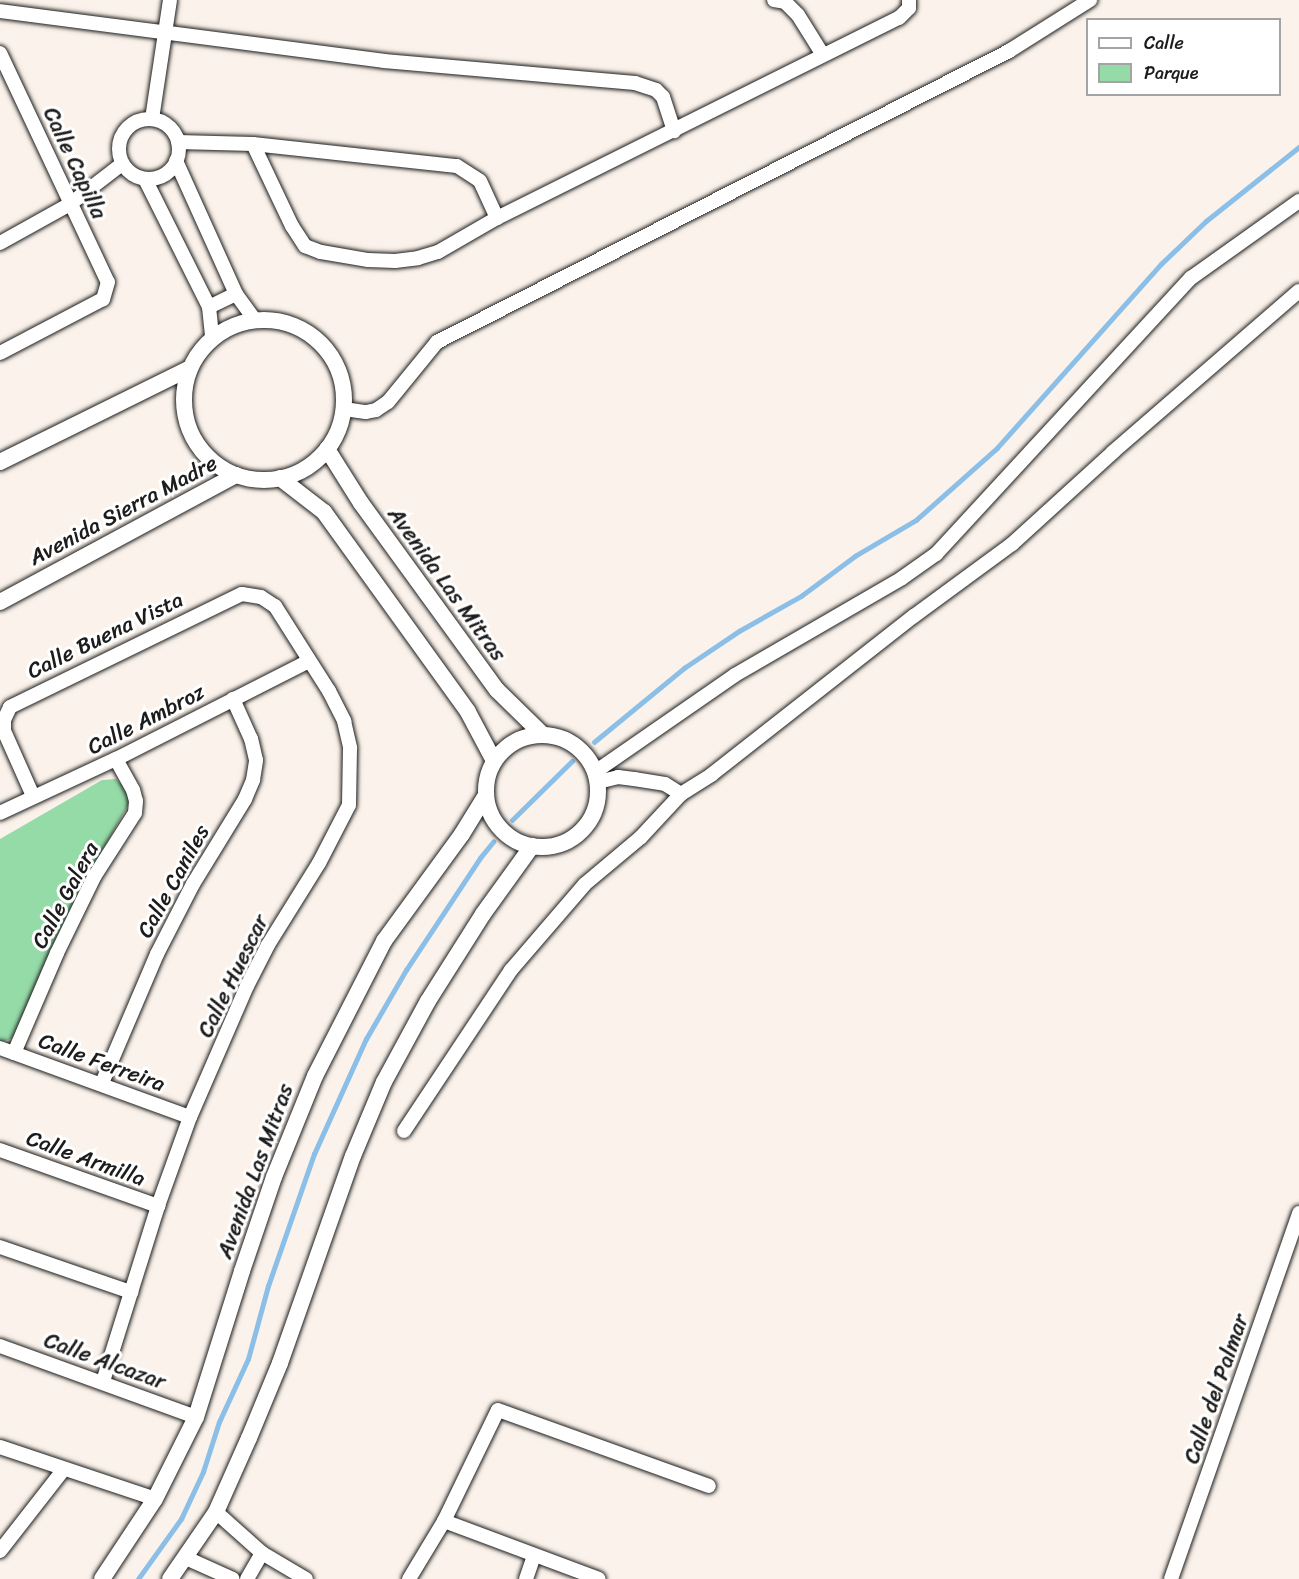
<!DOCTYPE html>
<html>
<head>
<meta charset="utf-8">
<style>
	body { margin:0 }
	#map { position:relative; width:1299px; height:1579px; overflow:hidden; background:#fbf3eb; font-family:Sriracha,sans-serif }
	div>[style] { position:absolute }
	.green>* { inset:0; background:#95dba8 }
	.stream>* { height:4.5px; margin:-2.25px; padding:0 2.25px; transform-origin:2.25px; border-radius:2.25px; background:#8bbfe7 }
	.roads { filter:drop-shadow(0 0 2px #1c1c1c) drop-shadow(0 0 2px #1c1c1c) }
	.minor>* { height:14px; margin:-7px; padding:0 7px; transform-origin:7px; border-radius:7px; background:#fff }
	.minor>.ring { margin:-7px; padding:0; box-sizing:content-box; background:none; border:14px solid #fff; border-radius:50% }
	.tertiary>* { height:16px; margin:-8px; padding:0 8px; transform-origin:8px; border-radius:8px; background:#fff }
	.tertiary>.ring { margin:-8px; padding:0; box-sizing:content-box; background:none; border:16px solid #fff; border-radius:50% }
	span { translate:-50% -50%; white-space:nowrap; text-align:center; line-height:1.15; -webkit-text-stroke:6px #fff; paint-order:stroke }
	.street-label { font-size:22px; color:#1c1c1c }
	.legend { position:absolute; left:1086px; top:18px; width:195px; height:78px; box-sizing:border-box; background:#fff; border:2px solid #a4a4a4; margin:0; padding:8px 10px; list-style:none; font-size:18px; color:#1c1c1c }
	.legend li { display:flex; align-items:center; gap:12px; height:30px }
	.legend b { width:30px; border:2px solid #a4a4a4 }
</style>
</head>
<body>
<div id="map">
	<div class="green">
		<div style="clip-path:polygon(116px 779px,129px 792px,130px 802px,84px 882px,41px 972px,19px 1030px,11px 1039px,0 1042px,0 839px,102px 780px)"></div>
	</div>
	<div class="stream">
		<div style="left:594px;top:742px;width:117px;rotate:-39.4deg"></div>
		<div style="left:684px;top:668px;width:66px;rotate:-33.9deg"></div>
		<div style="left:739px;top:631px;width:71px;rotate:-29.4deg"></div>
		<div style="left:801px;top:596px;width:67px;rotate:-36.5deg"></div>
		<div style="left:855px;top:556px;width:71px;rotate:-30.5deg"></div>
		<div style="left:916px;top:520px;width:108px;rotate:-41.6deg"></div>
		<div style="left:997px;top:448px;width:246px;rotate:-48.3deg"></div>
		<div style="left:1161px;top:264px;width:62px;rotate:-43.7deg"></div>
		<div style="left:1206px;top:221px;width:119px;rotate:-38.5deg"></div>
		<div style="left:512px;top:820px;width:84px;rotate:-44.5deg"></div>
		<div style="left:138px;top:1579px;width:74px;rotate:-54.4deg"></div>
		<div style="left:181px;top:1519px;width:52px;rotate:-64.9deg"></div>
		<div style="left:203px;top:1472px;width:52px;rotate:-72.3deg"></div>
		<div style="left:219px;top:1422px;width:69px;rotate:-65.3deg"></div>
		<div style="left:248px;top:1359px;width:76px;rotate:-74.7deg"></div>
		<div style="left:268px;top:1286px;width:140px;rotate:-70.8deg"></div>
		<div style="left:314px;top:1154px;width:126px;rotate:-65.7deg"></div>
		<div style="left:366px;top:1039px;width:80px;rotate:-59.9deg"></div>
		<div style="left:406px;top:970px;width:134px;rotate:-56.5deg"></div>
		<div style="left:480px;top:858px;width:21px;rotate:-51deg"></div>
	</div>
	<div class="roads">
		<div class="minor">
			<div style="left:774px;top:0;width:11px;rotate:10deg"></div>
			<div style="left:785px;top:2px;width:18px;rotate:45deg"></div>
			<div style="left:798px;top:15px;width:47px;rotate:58deg"></div>
			<div style="left:0;top:11px;width:387px;rotate:7.4deg"></div>
			<div style="left:384px;top:61px;width:252px;rotate:5deg"></div>
			<div style="left:635px;top:83px;width:22px;rotate:18deg"></div>
			<div style="left:656px;top:90px;width:10px;rotate:45deg"></div>
			<div style="left:663px;top:97px;width:36px;rotate:72deg"></div>
			<div style="left:0;top:53px;width:253px;rotate:64.8deg"></div>
			<div style="left:108px;top:282px;width:18px;rotate:106deg"></div>
			<div style="left:103px;top:299px;width:116px;rotate:152.3deg"></div>
			<div style="left:152px;top:119px;width:120px;rotate:-81.4deg"></div>
			<div class="ring" style="left:119px;top:119px;width:46px;height:46px"></div>
			<div style="left:178px;top:142px;width:75px;rotate:1.5deg"></div>
			<div style="left:253px;top:144px;width:205px;rotate:6.2deg"></div>
			<div style="left:457px;top:166px;width:27px;rotate:33deg"></div>
			<div style="left:480px;top:181px;width:41px;rotate:65.3deg"></div>
			<div style="left:253px;top:144px;width:91px;rotate:64.6deg"></div>
			<div style="left:292px;top:226px;width:24px;rotate:57deg"></div>
			<div style="left:305px;top:246px;width:17px;rotate:21deg"></div>
			<div style="left:321px;top:252px;width:48px;rotate:9.7deg"></div>
			<div style="left:368px;top:260px;width:27px;rotate:2deg"></div>
			<div style="left:395px;top:261px;width:23px;rotate:-7deg"></div>
			<div style="left:418px;top:258px;width:21px;rotate:-17deg"></div>
			<div style="left:438px;top:252px;width:68px;rotate:-30deg"></div>
			<div style="left:497px;top:218px;width:449px;rotate:-26.5deg"></div>
			<div style="left:899px;top:18px;width:14px;rotate:-45deg"></div>
			<div style="left:909px;top:8px;width:8px;rotate:-90deg"></div>
			<div style="left:176px;top:161px;width:146px;rotate:65.7deg"></div>
			<div style="left:236px;top:294px;width:32px;rotate:54deg"></div>
			<div style="left:145px;top:179px;width:143px;rotate:63.4deg"></div>
			<div style="left:209px;top:307px;width:31px;rotate:84deg"></div>
			<div style="left:0;top:243px;width:80px;rotate:-29.1deg"></div>
			<div style="left:70px;top:204px;width:66px;rotate:-37.6deg"></div>
			<div style="left:209px;top:307px;width:30px;rotate:-26deg"></div>
			<div style="left:344px;top:409px;width:22px;rotate:8deg"></div>
			<div style="left:366px;top:412px;width:10px;rotate:-11deg"></div>
			<div style="left:376px;top:410px;width:14px;rotate:-34deg"></div>
			<div style="left:388px;top:402px;width:77px;rotate:-50.8deg"></div>
			<div style="left:437px;top:342px;width:642px;rotate:-26.96deg"></div>
			<div style="left:1009px;top:51px;width:96px;rotate:-32.2deg"></div>
			<div style="left:595px;top:772px;width:170px;rotate:-34.7deg"></div>
			<div style="left:735px;top:675px;width:193px;rotate:-30.1deg"></div>
			<div style="left:902px;top:578px;width:42px;rotate:-35.2deg"></div>
			<div style="left:936px;top:554px;width:376px;rotate:-47.3deg"></div>
			<div style="left:1191px;top:278px;width:133px;rotate:-35.5deg"></div>
			<div style="left:598px;top:782px;width:21px;rotate:-14deg"></div>
			<div style="left:618px;top:777px;width:16px;rotate:7deg"></div>
			<div style="left:634px;top:779px;width:31px;rotate:9deg"></div>
			<div style="left:665px;top:784px;width:19px;rotate:32deg"></div>
			<div style="left:681px;top:794px;width:36px;rotate:-32deg"></div>
			<div style="left:711px;top:775px;width:258px;rotate:-38.1deg"></div>
			<div style="left:914px;top:616px;width:122px;rotate:-36.3deg"></div>
			<div style="left:1012px;top:544px;width:137px;rotate:-42.3deg"></div>
			<div style="left:1113px;top:452px;width:246px;rotate:-40.9deg"></div>
			<div style="left:33px;top:796px;width:71px;rotate:-114deg"></div>
			<div style="left:4px;top:731px;width:11px;rotate:-90deg"></div>
			<div style="left:4px;top:720px;width:14px;rotate:-65deg"></div>
			<div style="left:10px;top:707px;width:258px;rotate:-26deg"></div>
			<div style="left:242px;top:594px;width:19px;rotate:9deg"></div>
			<div style="left:261px;top:597px;width:17px;rotate:33deg"></div>
			<div style="left:275px;top:606px;width:101px;rotate:57.6deg"></div>
			<div style="left:329px;top:691px;width:34px;rotate:63deg"></div>
			<div style="left:344px;top:721px;width:28px;rotate:77deg"></div>
			<div style="left:350px;top:748px;width:57px;rotate:91deg"></div>
			<div style="left:349px;top:805px;width:65px;rotate:117.3deg"></div>
			<div style="left:319px;top:863px;width:97px;rotate:121.9deg"></div>
			<div style="left:268px;top:945px;width:46px;rotate:117.1deg"></div>
			<div style="left:247px;top:986px;width:143px;rotate:113.5deg"></div>
			<div style="left:190px;top:1117px;width:95px;rotate:109.8deg"></div>
			<div style="left:158px;top:1206px;width:184px;rotate:107.4deg"></div>
			<div style="left:0;top:813px;width:128px;rotate:-25deg"></div>
			<div style="left:116px;top:759px;width:216px;rotate:-26.9deg"></div>
			<div style="left:0;top:1048px;width:202px;rotate:20deg"></div>
			<div style="left:14px;top:1053px;width:109px;rotate:-66.7deg"></div>
			<div style="left:57px;top:953px;width:85px;rotate:-64deg"></div>
			<div style="left:94px;top:877px;width:76px;rotate:-57.4deg"></div>
			<div style="left:135px;top:813px;width:12px;rotate:-85deg"></div>
			<div style="left:136px;top:801px;width:11px;rotate:-105deg"></div>
			<div style="left:133px;top:790px;width:35px;rotate:-119deg"></div>
			<div style="left:102px;top:1083px;width:140px;rotate:-66.9deg"></div>
			<div style="left:157px;top:954px;width:79px;rotate:-62.8deg"></div>
			<div style="left:193px;top:884px;width:100px;rotate:-58.5deg"></div>
			<div style="left:245px;top:799px;width:21px;rotate:-67deg"></div>
			<div style="left:253px;top:780px;width:20px;rotate:-81deg"></div>
			<div style="left:256px;top:760px;width:22px;rotate:-103deg"></div>
			<div style="left:251px;top:739px;width:44px;rotate:-114.2deg"></div>
			<div style="left:404px;top:1131px;width:193px;rotate:-56.4deg"></div>
			<div style="left:511px;top:970px;width:113px;rotate:-49.3deg"></div>
			<div style="left:585px;top:884px;width:73px;rotate:-40deg"></div>
			<div style="left:641px;top:837px;width:59px;rotate:-47.1deg"></div>
			<div style="left:0;top:1150px;width:168px;rotate:19.5deg"></div>
			<div style="left:0;top:1247px;width:139px;rotate:19deg"></div>
			<div style="left:0;top:1346px;width:208px;rotate:19.9deg"></div>
			<div style="left:0;top:1447px;width:163px;rotate:18.5deg"></div>
			<div style="left:216px;top:1512px;width:62px;rotate:41.7deg"></div>
			<div style="left:262px;top:1553px;width:51px;rotate:30.6deg"></div>
			<div style="left:444px;top:1521px;width:165px;rotate:20.5deg"></div>
			<div style="left:0;top:1551px;width:104px;rotate:-52deg"></div>
			<div style="left:186px;top:1558px;width:51px;rotate:24.1deg"></div>
			<div style="left:247px;top:1579px;width:30px;rotate:-60deg"></div>
			<div style="left:409px;top:1579px;width:68px;rotate:-58.9deg"></div>
			<div style="left:444px;top:1521px;width:123px;rotate:-64.1deg"></div>
			<div style="left:498px;top:1410px;width:224px;rotate:19.8deg"></div>
			<div style="left:526px;top:1579px;width:24px;rotate:-71deg"></div>
			<div style="left:1171px;top:1579px;width:388px;rotate:-70.7deg"></div>
		</div>
		<div class="tertiary">
			<div class="ring" style="left:184px;top:320px;width:144px;height:144px"></div>
			<div style="left:327px;top:449px;width:64px;rotate:57.8deg"></div>
			<div style="left:361px;top:503px;width:231px;rotate:54deg"></div>
			<div style="left:497px;top:690px;width:63px;rotate:44.4deg"></div>
			<div style="left:0;top:462px;width:212px;rotate:-26.3deg"></div>
			<div style="left:280px;top:478px;width:56px;rotate:37.7deg"></div>
			<div style="left:324px;top:512px;width:246px;rotate:54.2deg"></div>
			<div style="left:468px;top:712px;width:55px;rotate:62deg"></div>
			<div style="left:0;top:602px;width:268px;rotate:-28.3deg"></div>
			<div class="ring" style="left:486px;top:735px;width:96px;height:96px"></div>
			<div style="left:102px;top:1579px;width:96px;rotate:-56.5deg"></div>
			<div style="left:155px;top:1499px;width:92px;rotate:-63.4deg"></div>
			<div style="left:196px;top:1417px;width:153px;rotate:-72.5deg"></div>
			<div style="left:242px;top:1271px;width:99px;rotate:-71.2deg"></div>
			<div style="left:274px;top:1177px;width:109px;rotate:-67.9deg"></div>
			<div style="left:315px;top:1076px;width:152px;rotate:-62.9deg"></div>
			<div style="left:384px;top:941px;width:132px;rotate:-53.9deg"></div>
			<div style="left:462px;top:834px;width:46px;rotate:-58.4deg"></div>
			<div style="left:170px;top:1579px;width:81px;rotate:-55.5deg"></div>
			<div style="left:216px;top:1512px;width:81px;rotate:-66deg"></div>
			<div style="left:249px;top:1438px;width:81px;rotate:-67.5deg"></div>
			<div style="left:280px;top:1363px;width:219px;rotate:-70.6deg"></div>
			<div style="left:353px;top:1156px;width:80px;rotate:-67.3deg"></div>
			<div style="left:384px;top:1082px;width:92px;rotate:-61.5deg"></div>
			<div style="left:428px;top:1001px;width:103px;rotate:-57.7deg"></div>
			<div style="left:483px;top:914px;width:84px;rotate:-54.2deg"></div>
		</div>
	</div>
	<div class="street-label">
		<span style="left:75px;top:163px;rotate:65deg">Calle Capilla</span>
		<span style="left:123px;top:510px;rotate:-28deg">Avenida Sierra Madre</span>
		<span style="left:447px;top:584px;rotate:54deg">Avenida Las Mitras</span>
		<span style="left:105px;top:635px;rotate:-26deg">Calle Buena Vista</span>
		<span style="left:146px;top:719px;rotate:-27deg">Calle Ambroz</span>
		<span style="left:173px;top:881px;rotate:-61deg">Calle Caniles</span>
		<span style="left:65px;top:895px;rotate:-62deg">Calle Galera</span>
		<span style="left:233px;top:976px;rotate:-64deg">Calle Huescar</span>
		<span style="left:102px;top:1062px;rotate:20deg">Calle Ferreira</span>
		<span style="left:86px;top:1158px;rotate:20deg">Calle Armilla</span>
		<span style="left:255px;top:1171px;rotate:-70deg">Avenida Las Mitras</span>
		<span style="left:105px;top:1361px;rotate:20deg">Calle Alcazar</span>
		<span style="left:1216px;top:1389px;rotate:-71deg">Calle del Palmar</span>
	</div>
	<ul class="legend">
	<li><b style="height:8px;background:#fff"></b>Calle</li>
	<li><b style="height:16px;background:#95dba8"></b>Parque</li>
	</ul>
</div>
</body>
</html>
